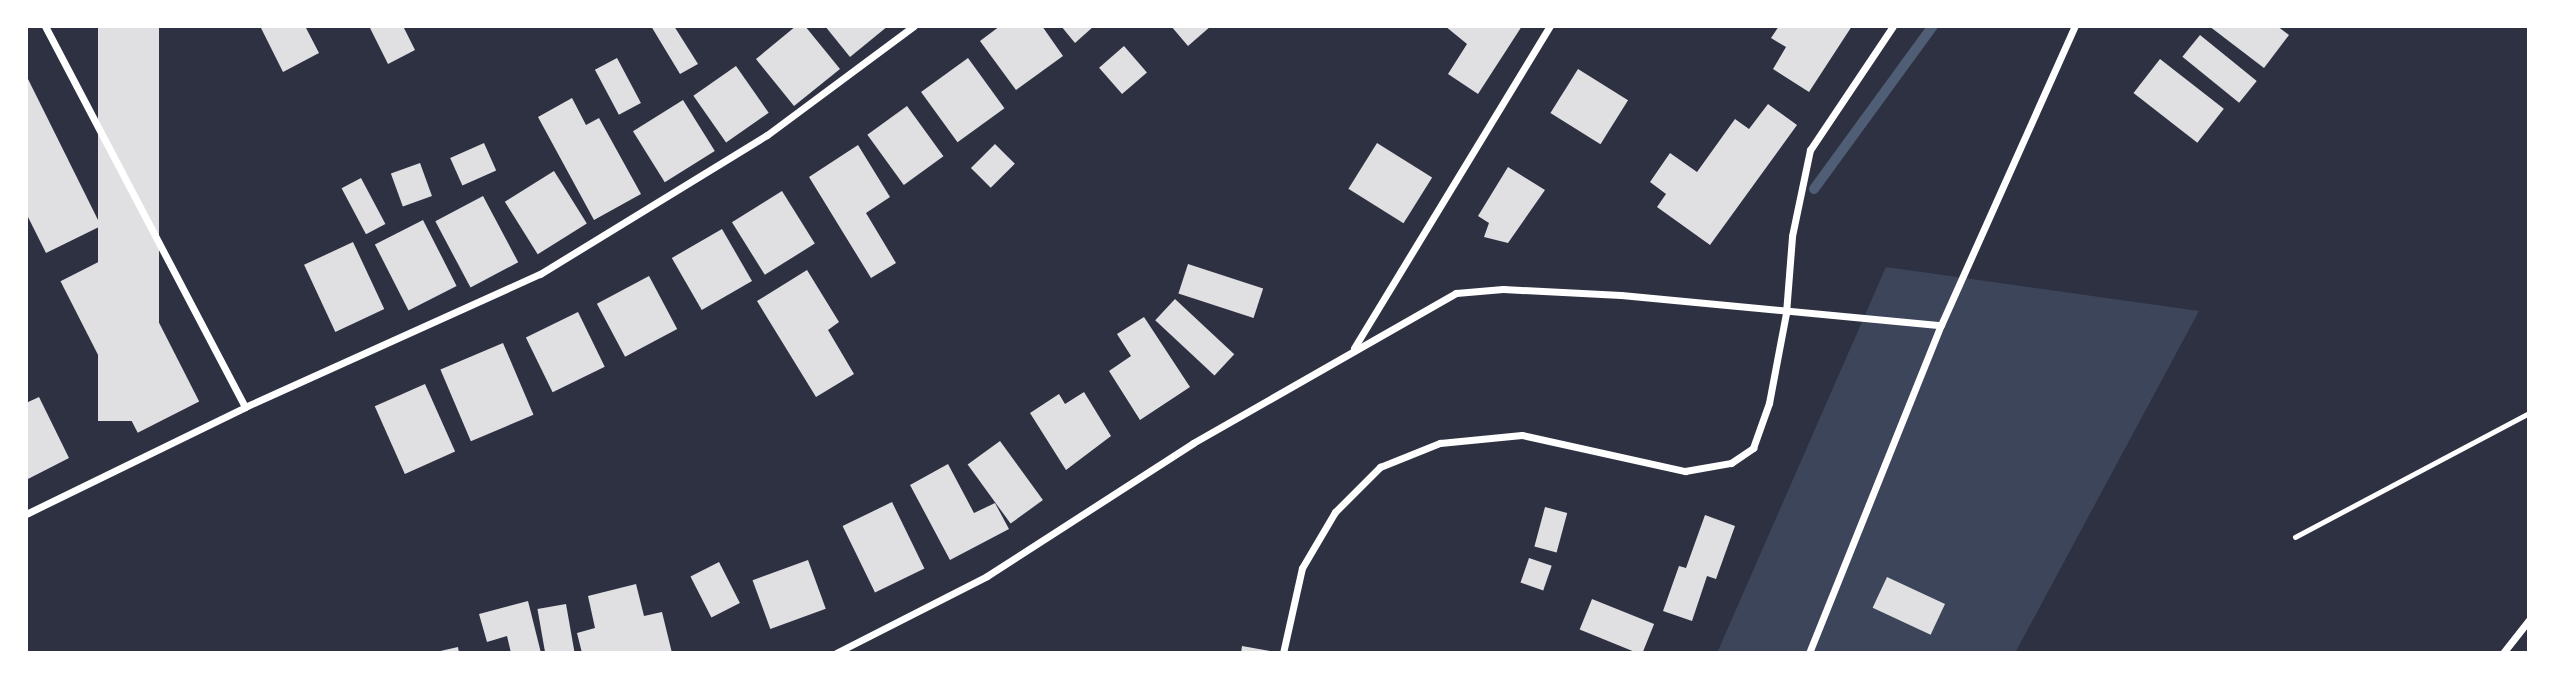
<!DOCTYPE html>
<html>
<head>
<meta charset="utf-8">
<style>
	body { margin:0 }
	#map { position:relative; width:2555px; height:679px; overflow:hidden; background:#2d3142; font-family:Barlow,sans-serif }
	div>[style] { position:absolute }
	.green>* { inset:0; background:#3c4559 }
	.stream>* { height:10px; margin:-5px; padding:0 5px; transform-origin:5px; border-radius:5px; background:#4f5d75 }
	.building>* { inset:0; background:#e0e0e3; transform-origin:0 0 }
	.path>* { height:4.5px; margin:-2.25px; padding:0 2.25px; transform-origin:2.25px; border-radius:2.25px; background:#fff }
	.minor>* { height:7px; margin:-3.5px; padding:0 3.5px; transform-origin:3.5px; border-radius:3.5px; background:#fff }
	span { translate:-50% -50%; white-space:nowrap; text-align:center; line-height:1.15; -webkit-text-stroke:6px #fff; paint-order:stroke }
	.frame { position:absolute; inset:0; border:28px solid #fff; pointer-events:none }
</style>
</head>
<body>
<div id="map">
	<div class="green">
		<div style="clip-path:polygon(1886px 267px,2199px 311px,2015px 653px,1717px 653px)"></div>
	</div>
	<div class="stream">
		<div style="left:1814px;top:189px;width:202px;rotate:-53.9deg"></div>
	</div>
	<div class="building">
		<div style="left:98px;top:26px;width:61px;height:395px"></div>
		<div style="clip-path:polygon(260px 26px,305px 26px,319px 53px,283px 72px)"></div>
		<div style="clip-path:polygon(369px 26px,403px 26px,415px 50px,388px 64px)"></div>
		<div style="clip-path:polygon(651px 26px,674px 26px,698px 64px,680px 74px)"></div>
		<div style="clip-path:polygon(796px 26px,805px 26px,840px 69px,794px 106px,756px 59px)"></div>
		<div style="clip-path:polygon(825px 26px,888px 26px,850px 57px)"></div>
		<div style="clip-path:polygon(1000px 26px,1042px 26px,1063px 56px,1016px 90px,980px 41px)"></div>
		<div style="clip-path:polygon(1061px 26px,1094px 26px,1075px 43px)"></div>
		<div style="clip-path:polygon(1171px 26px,1211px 26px,1188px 46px)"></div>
		<div style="clip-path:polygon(1445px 26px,1522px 26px,1478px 94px,1448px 74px,1467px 44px)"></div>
		<div style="clip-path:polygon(1779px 26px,1852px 26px,1809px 92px,1773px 69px,1786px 47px,1771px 38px)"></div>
		<div style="clip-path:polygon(2209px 26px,2277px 26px,2289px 35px,2264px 68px)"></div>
		<div style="left:2200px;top:35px;width:73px;height:28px;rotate:39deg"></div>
		<div style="left:1124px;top:46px;width:35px;height:33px;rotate:49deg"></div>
		<div style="left:617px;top:58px;width:51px;height:25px;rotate:62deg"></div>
		<div style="left:968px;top:58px;width:62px;height:58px;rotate:54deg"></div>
		<div style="left:2160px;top:59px;width:81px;height:43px;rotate:38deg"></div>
		<div style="left:736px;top:66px;width:57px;height:52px;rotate:55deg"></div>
		<div style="left:1578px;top:69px;width:59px;height:52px;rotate:32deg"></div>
		<div style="clip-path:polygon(26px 75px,101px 226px,46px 253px,26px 213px)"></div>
		<div style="clip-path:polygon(572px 98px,586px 125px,599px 118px,641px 194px,594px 220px,538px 117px)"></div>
		<div style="left:683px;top:100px;width:60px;height:59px;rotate:58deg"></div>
		<div style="clip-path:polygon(1768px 104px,1797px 125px,1710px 245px,1657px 207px,1666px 194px,1650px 182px,1670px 153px,1697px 172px,1735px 119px,1749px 129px)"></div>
		<div style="left:907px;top:106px;width:62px;height:49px;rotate:54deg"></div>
		<div style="left:484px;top:143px;width:30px;height:37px;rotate:66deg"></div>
		<div style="left:1377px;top:143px;width:65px;height:54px;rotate:32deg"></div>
		<div style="left:995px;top:144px;width:28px;height:34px;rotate:45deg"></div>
		<div style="clip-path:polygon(858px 145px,890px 197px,866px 213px,896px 263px,871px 278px,809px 177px)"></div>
		<div style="left:420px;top:163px;width:35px;height:31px;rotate:70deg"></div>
		<div style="clip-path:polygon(1508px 167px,1545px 190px,1508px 243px,1484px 237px,1489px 223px,1478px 216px)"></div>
		<div style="left:554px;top:171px;width:62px;height:58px;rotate:58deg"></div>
		<div style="left:361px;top:178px;width:52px;height:22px;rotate:62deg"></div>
		<div style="left:782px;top:191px;width:62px;height:59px;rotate:58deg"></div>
		<div style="left:483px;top:196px;width:75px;height:54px;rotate:62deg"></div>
		<div style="left:423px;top:220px;width:74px;height:54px;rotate:63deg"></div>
		<div style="left:722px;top:229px;width:60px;height:58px;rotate:60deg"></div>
		<div style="left:353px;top:242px;width:74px;height:54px;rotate:65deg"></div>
		<div style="left:122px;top:250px;width:170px;height:69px;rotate:63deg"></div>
		<div style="left:1188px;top:264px;width:79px;height:31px;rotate:18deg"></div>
		<div style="clip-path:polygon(807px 270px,839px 322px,828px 330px,854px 374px,816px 397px,757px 301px)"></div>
		<div style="left:649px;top:276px;width:60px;height:59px;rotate:62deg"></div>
		<div style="left:1175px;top:299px;width:81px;height:29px;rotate:43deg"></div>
		<div style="left:578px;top:312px;width:61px;height:58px;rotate:64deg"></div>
		<div style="clip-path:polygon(1144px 317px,1190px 387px,1140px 420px,1109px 371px,1131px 356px,1117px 334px)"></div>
		<div style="left:503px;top:343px;width:78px;height:68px;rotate:67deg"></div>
		<div style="left:425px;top:384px;width:74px;height:55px;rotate:66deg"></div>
		<div style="clip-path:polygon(1084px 392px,1111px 436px,1066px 470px,1030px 413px,1059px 394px,1065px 404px)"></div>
		<div style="clip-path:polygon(39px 397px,69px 458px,26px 480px,26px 403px)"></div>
		<div style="left:1000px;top:441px;width:73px;height:40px;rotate:54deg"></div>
		<div style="clip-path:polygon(948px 464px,974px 513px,995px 503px,1009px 529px,950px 560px,910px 485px)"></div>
		<div style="left:892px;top:502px;width:74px;height:55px;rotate:64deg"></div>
		<div style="left:1545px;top:507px;width:23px;height:41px;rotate:15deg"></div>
		<div style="clip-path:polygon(1705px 515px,1735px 526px,1716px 579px,1707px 576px,1692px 621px,1663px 611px,1679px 566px,1686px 568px)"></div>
		<div style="left:1529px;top:558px;width:24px;height:26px;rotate:19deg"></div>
		<div style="left:808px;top:560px;width:52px;height:59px;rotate:70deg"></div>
		<div style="left:719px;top:562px;width:46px;height:32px;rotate:63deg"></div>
		<div style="left:1887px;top:577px;width:64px;height:34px;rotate:25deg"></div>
		<div style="clip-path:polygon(636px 584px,644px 616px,662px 612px,672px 653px,582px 653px,577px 633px,595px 628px,588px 596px)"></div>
		<div style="left:1592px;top:599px;width:67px;height:33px;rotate:22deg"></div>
		<div style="clip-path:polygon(528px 601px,541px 653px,511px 653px,507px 636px,487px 642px,479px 614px)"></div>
		<div style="left:566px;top:604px;width:50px;height:29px;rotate:80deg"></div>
		<div style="clip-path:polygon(1242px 646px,1270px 651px,1270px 653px,1241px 653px)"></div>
		<div style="clip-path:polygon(458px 647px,459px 653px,436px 653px,436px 652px)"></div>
	</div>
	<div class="path">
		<div style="left:2295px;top:537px;width:265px;rotate:-27.9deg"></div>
	</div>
	<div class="minor">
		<div style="left:45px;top:26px;width:430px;rotate:62.3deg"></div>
		<div style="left:1354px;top:348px;width:377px;rotate:-58.7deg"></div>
		<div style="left:26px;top:514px;width:244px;rotate:-26deg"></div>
		<div style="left:245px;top:407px;width:324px;rotate:-24.3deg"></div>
		<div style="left:540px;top:274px;width:266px;rotate:-31.5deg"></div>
		<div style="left:767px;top:135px;width:183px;rotate:-36.6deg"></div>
		<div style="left:836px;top:653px;width:169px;rotate:-27deg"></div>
		<div style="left:987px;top:576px;width:245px;rotate:-32.8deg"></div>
		<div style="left:1193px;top:443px;width:303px;rotate:-29.7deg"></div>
		<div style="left:1456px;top:293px;width:47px;rotate:-4.9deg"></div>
		<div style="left:1503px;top:289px;width:118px;rotate:2.9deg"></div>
		<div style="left:1621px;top:295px;width:321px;rotate:5.4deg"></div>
		<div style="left:1283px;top:653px;width:87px;rotate:-77.4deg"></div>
		<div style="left:1302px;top:568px;width:65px;rotate:-59.5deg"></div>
		<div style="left:1335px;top:512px;width:64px;rotate:-45deg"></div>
		<div style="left:1380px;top:467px;width:65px;rotate:-21.8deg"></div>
		<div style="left:1440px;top:443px;width:82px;rotate:-5.6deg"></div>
		<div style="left:1522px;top:435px;width:167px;rotate:12.5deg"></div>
		<div style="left:1685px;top:471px;width:47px;rotate:-9.9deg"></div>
		<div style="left:1731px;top:463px;width:27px;rotate:-34deg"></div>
		<div style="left:1753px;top:448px;width:48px;rotate:-70.4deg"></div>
		<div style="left:1769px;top:403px;width:92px;rotate:-79.3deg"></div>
		<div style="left:1786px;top:313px;width:77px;rotate:-85.5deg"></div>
		<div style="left:1792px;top:236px;width:88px;rotate:-78.2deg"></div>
		<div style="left:1810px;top:150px;width:149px;rotate:-56.2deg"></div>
		<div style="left:1809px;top:653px;width:354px;rotate:-68.1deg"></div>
		<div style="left:1941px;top:325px;width:328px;rotate:-65.9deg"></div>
		<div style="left:2503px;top:653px;width:42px;rotate:-51.8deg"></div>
	</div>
	<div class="frame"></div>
</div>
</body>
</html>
